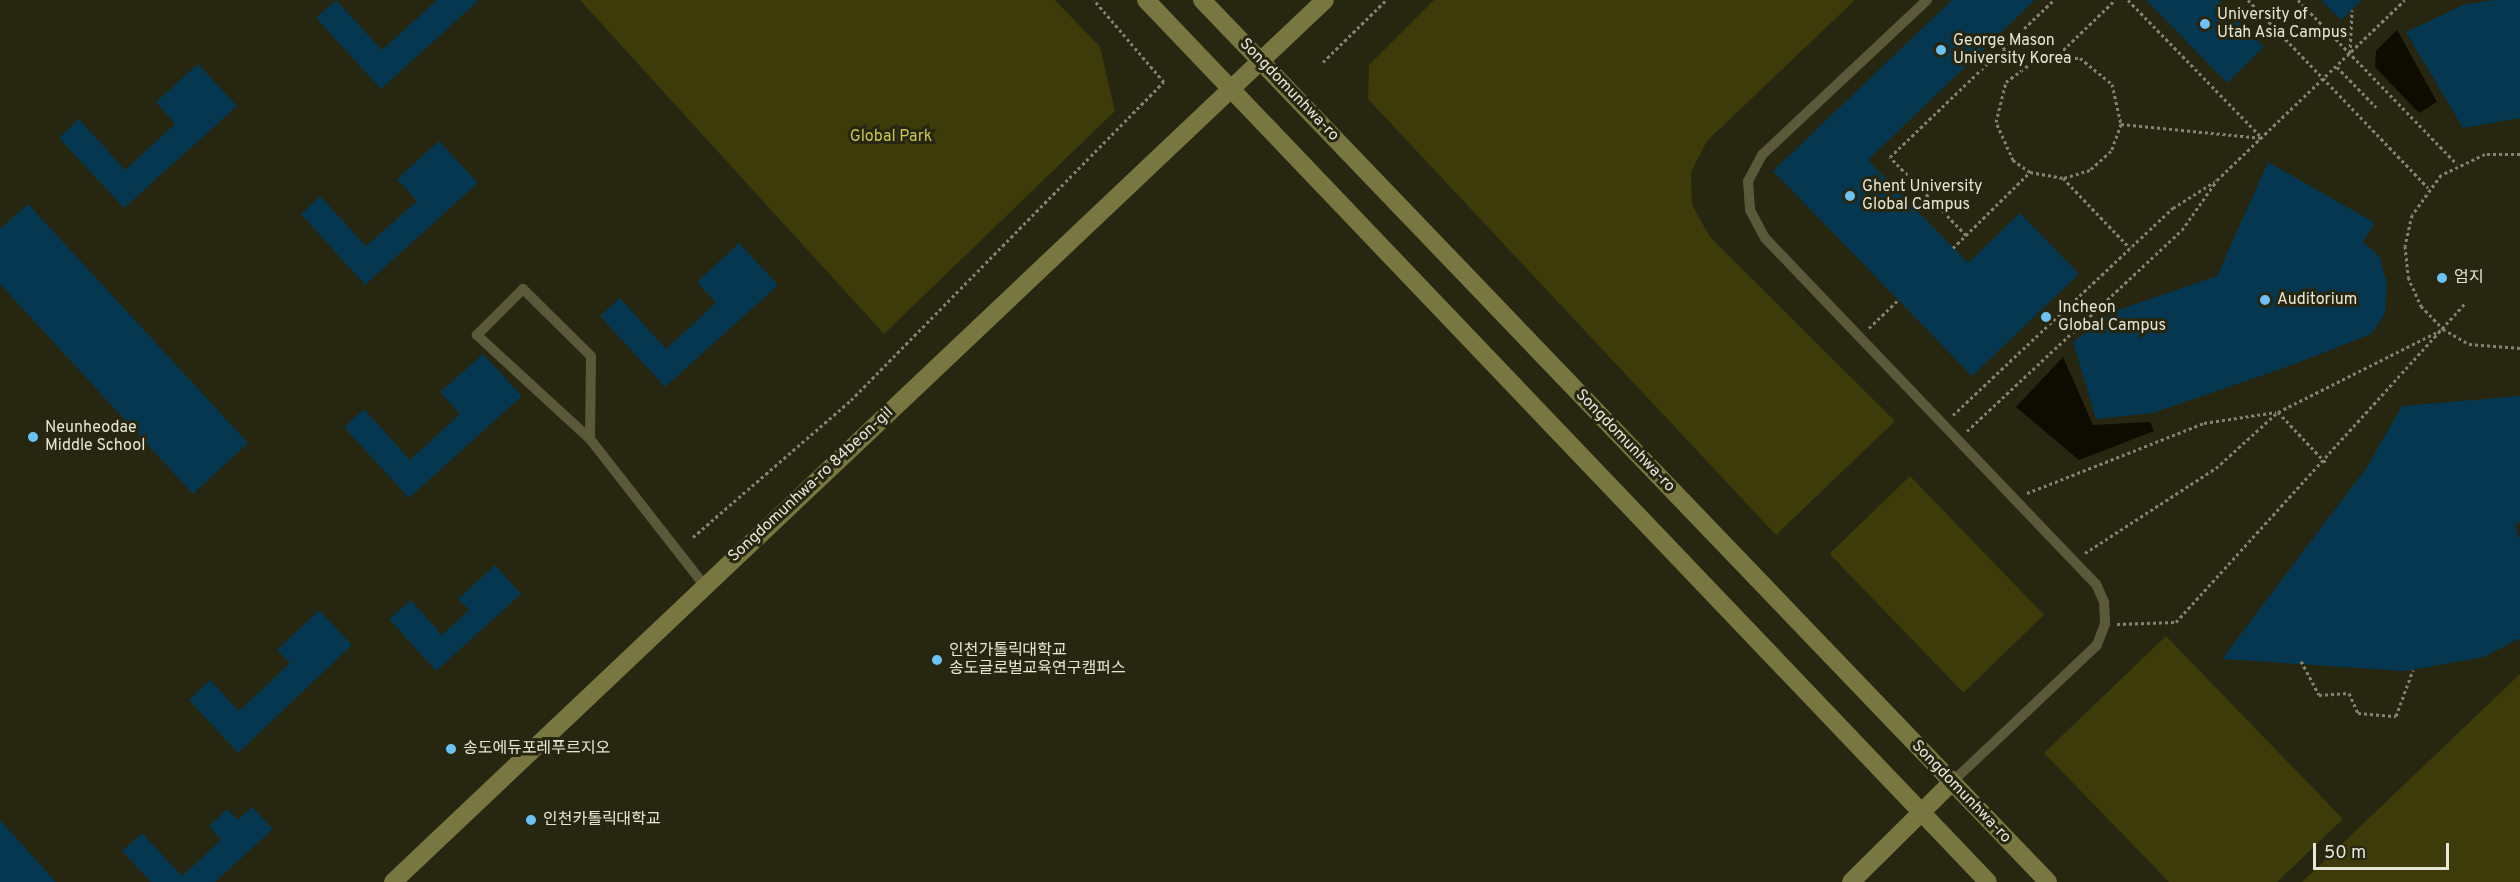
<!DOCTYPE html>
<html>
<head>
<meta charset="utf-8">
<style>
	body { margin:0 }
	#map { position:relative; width:2520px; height:882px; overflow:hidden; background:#262611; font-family:Overpass,"Noto Sans KR",sans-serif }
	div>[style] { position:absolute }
	.green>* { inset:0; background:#3d3b0a; transform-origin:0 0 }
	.water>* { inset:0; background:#0e0c00 }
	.building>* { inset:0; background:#053850 }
	.path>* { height:3px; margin-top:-1.5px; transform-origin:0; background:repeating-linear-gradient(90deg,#838372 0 3px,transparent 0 6px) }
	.lane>* { height:10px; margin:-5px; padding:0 5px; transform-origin:5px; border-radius:5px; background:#5a5939 }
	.secondary>* { height:18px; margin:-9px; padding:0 9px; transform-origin:9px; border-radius:9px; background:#787741 }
	.dots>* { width:16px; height:16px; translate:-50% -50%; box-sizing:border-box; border:3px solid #262611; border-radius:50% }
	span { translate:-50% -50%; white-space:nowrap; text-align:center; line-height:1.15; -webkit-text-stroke:6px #262611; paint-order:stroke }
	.poi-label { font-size:16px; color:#e6e6d9 }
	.left { translate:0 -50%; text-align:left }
	.street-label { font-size:16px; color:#e6e6d9 }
	.park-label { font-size:16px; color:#cac64f }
	.scale { position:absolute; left:2313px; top:843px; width:136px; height:27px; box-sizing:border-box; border:3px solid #e6e6d9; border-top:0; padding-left:8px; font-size:18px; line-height:21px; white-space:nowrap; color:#e6e6d9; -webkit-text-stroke:4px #262611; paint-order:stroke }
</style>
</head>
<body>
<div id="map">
	<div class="green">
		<div style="clip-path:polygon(580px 0,1055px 0,1100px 47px,1115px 111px,884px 334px)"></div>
		<div style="clip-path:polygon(1434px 0,1855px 0,1707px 141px,1691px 172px,1692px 205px,1710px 237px,1895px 421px,1776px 535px,1368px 99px,1369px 65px)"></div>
		<div style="left:1910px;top:476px;width:193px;height:112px;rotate:46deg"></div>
		<div style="clip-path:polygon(2166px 636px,2343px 819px,2277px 882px,2169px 882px,2044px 753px)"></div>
		<div style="clip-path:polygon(2520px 674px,2520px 882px,2302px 882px)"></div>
	</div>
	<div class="water">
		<div style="clip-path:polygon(2397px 30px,2437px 102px,2419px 113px,2375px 67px,2376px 51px)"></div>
		<div style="clip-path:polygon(2063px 357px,2093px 425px,2150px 422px,2154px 431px,2079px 460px,2016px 407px)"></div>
	</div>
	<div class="building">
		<div style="clip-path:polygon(336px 0,382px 50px,437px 0,479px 0,381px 89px,316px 18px)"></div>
		<div style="clip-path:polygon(1952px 0,2035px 0,1868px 160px,1968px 263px,2020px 213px,2079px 274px,1972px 376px,1773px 171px)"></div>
		<div style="clip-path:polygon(2146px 0,2218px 0,2264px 47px,2227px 83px)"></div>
		<div style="clip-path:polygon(2321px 0,2362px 0,2341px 20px)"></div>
		<div style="clip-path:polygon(2494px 0,2520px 0,2520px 118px,2463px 128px,2406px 32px,2463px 5px)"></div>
		<div style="clip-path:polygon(198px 64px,237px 106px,124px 208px,59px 138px,79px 119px,125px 170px,175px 124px,156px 102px)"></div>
		<div style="clip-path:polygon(439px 141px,478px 183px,365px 285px,301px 214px,320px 196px,366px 246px,417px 201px,397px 179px)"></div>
		<div style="clip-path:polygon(2268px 162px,2375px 223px,2363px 242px,2379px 256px,2387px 283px,2385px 314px,2371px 334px,2292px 365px,2153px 413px,2096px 419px,2073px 342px,2115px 311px,2217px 276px)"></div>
		<div style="clip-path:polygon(28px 204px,248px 443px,193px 494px,0 284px,0 229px)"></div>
		<div style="clip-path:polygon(739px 243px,778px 285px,665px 387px,600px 316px,620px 298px,666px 349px,716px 303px,697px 282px)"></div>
		<div style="clip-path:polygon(483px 354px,522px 396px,409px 498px,344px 427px,364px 409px,410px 460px,460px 414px,440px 392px)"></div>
		<div style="clip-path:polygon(2520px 396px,2520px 522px,2515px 524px,2520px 540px,2520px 638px,2484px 657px,2405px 671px,2222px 659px,2367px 467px,2402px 406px)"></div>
		<div style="clip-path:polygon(495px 565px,521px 594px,436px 671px,389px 619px,411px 600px,442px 635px,469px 610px,458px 599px)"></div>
		<div style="clip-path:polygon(319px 610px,352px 645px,238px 753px,189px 700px,210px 680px,239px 711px,290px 663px,277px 650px)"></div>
		<div style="clip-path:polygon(252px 807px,273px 829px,215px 882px,151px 882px,122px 851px,142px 833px,182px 876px,221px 840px,209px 826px,227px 809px,238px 820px)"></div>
		<div style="clip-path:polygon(0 820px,56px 882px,0 882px)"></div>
	</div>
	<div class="path">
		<div style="left:2128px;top:0;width:192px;rotate:45.8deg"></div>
		<div style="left:2248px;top:0;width:260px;rotate:46.2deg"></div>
		<div style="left:2298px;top:0;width:228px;rotate:45.9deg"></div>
		<div style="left:2003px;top:49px;width:25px;rotate:47deg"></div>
		<div style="left:2350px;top:53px;width:43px;rotate:-87.3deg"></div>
		<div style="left:2059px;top:54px;width:78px;rotate:-44deg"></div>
		<div style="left:1323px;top:62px;width:88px;rotate:-44.5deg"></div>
		<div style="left:2337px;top:67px;width:56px;rotate:45.7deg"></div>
		<div style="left:2121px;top:124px;width:142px;rotate:5.7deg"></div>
		<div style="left:2520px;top:154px;width:35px;rotate:180deg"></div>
		<div style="left:2485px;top:154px;width:49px;rotate:154.5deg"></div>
		<div style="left:2441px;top:175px;width:49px;rotate:125.9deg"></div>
		<div style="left:2412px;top:215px;width:32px;rotate:103deg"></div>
		<div style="left:2405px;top:246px;width:31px;rotate:84deg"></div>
		<div style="left:2408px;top:277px;width:32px;rotate:66deg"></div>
		<div style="left:2421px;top:306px;width:32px;rotate:46deg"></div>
		<div style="left:2443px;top:329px;width:30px;rotate:30deg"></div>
		<div style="left:2469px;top:344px;width:51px;rotate:4.5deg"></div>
		<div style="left:2030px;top:172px;width:21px;rotate:-145deg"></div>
		<div style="left:2013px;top:160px;width:42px;rotate:-114.1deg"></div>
		<div style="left:1996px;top:122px;width:41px;rotate:-76deg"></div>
		<div style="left:2006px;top:82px;width:41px;rotate:-37.1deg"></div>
		<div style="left:2039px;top:57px;width:41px;rotate:1.4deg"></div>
		<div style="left:2080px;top:58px;width:41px;rotate:39.1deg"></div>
		<div style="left:2112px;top:84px;width:41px;rotate:77.3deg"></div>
		<div style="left:2121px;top:124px;width:29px;rotate:110deg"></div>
		<div style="left:2111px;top:151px;width:28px;rotate:138deg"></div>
		<div style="left:2090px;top:170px;width:28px;rotate:163deg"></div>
		<div style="left:1966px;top:235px;width:109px;rotate:-134.3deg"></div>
		<div style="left:1890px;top:157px;width:227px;rotate:-43.8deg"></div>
		<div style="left:1953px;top:248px;width:108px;rotate:-44.6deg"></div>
		<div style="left:2030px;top:172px;width:34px;rotate:10deg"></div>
		<div style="left:2063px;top:178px;width:97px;rotate:46.3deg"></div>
		<div style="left:1869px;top:328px;width:40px;rotate:-44deg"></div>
		<div style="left:2278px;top:412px;width:70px;rotate:46.7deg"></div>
		<div style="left:1953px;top:415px;width:302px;rotate:-43.3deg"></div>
		<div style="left:2173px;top:208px;width:49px;rotate:-32.4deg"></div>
		<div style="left:1967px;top:431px;width:294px;rotate:-43.1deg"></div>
		<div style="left:2182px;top:230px;width:61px;rotate:-55deg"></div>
		<div style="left:2217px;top:180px;width:260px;rotate:-43.8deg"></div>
		<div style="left:2027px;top:493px;width:190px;rotate:-21.6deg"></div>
		<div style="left:2204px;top:423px;width:73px;rotate:-8.7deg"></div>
		<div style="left:693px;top:537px;width:209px;rotate:-40.9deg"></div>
		<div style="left:851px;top:400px;width:446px;rotate:-45.5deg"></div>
		<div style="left:1164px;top:82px;width:108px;rotate:-130.5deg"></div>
		<div style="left:2085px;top:553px;width:156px;rotate:-33deg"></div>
		<div style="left:2216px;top:468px;width:84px;rotate:-42.1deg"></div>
		<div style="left:2278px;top:412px;width:182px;rotate:-26.7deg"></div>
		<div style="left:2117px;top:624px;width:59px;rotate:-1.9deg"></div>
		<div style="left:2176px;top:622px;width:430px;rotate:-47.8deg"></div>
		<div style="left:2301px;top:661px;width:38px;rotate:62deg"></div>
		<div style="left:2319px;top:695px;width:30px;rotate:-4deg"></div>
		<div style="left:2349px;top:693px;width:22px;rotate:66deg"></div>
		<div style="left:2358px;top:713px;width:38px;rotate:5deg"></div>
		<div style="left:2396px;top:716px;width:49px;rotate:-69.7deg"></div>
	</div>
	<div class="lane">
		<div style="left:1927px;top:0;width:226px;rotate:136.8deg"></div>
		<div style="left:1762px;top:155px;width:30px;rotate:118deg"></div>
		<div style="left:1748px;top:181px;width:29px;rotate:86deg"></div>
		<div style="left:1750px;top:210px;width:32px;rotate:62deg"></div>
		<div style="left:1765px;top:238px;width:479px;rotate:46.3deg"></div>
		<div style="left:2096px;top:584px;width:20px;rotate:66deg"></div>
		<div style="left:2104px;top:602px;width:22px;rotate:87deg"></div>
		<div style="left:2105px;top:624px;width:22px;rotate:111deg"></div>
		<div style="left:2097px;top:645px;width:199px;rotate:136.6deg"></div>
		<div style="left:590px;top:439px;width:154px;rotate:-137.4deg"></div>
		<div style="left:477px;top:335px;width:65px;rotate:-45deg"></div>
		<div style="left:523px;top:289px;width:95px;rotate:44.6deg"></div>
		<div style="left:591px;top:356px;width:83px;rotate:90.7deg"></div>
		<div style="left:590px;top:439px;width:187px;rotate:52deg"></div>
	</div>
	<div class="secondary">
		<div style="left:1146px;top:0;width:1219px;rotate:46.33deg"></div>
		<div style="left:1202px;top:0;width:1222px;rotate:46.19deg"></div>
		<div style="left:393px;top:882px;width:1283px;rotate:-43.42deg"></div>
		<div style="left:1851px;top:882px;width:142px;rotate:-44.7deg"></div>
	</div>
	<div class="dots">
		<div style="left:2205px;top:24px;background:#6ec2f3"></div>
		<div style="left:1941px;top:50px;background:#6ec2f3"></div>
		<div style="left:1850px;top:196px;background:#6ec2f3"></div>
		<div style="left:2442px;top:278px;background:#6ec2f3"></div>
		<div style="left:2265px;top:300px;background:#6ec2f3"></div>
		<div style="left:2046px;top:317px;background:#6ec2f3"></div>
		<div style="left:33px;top:437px;background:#6ec2f3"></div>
		<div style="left:937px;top:660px;background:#6ec2f3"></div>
		<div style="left:451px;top:749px;background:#6ec2f3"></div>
		<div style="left:531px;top:820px;background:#6ec2f3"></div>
	</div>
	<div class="poi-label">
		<span class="left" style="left:2217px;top:24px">University of<br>Utah Asia Campus</span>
		<span class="left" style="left:1953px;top:50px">George Mason<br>University Korea</span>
		<span class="left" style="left:1862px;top:196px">Ghent University<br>Global Campus</span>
		<span class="left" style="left:2454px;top:278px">엄지</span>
		<span class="left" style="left:2277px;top:300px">Auditorium</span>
		<span class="left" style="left:2058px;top:317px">Incheon<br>Global Campus</span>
		<span class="left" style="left:45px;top:437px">Neunheodae<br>Middle School</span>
		<span class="left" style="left:949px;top:660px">인천가톨릭대학교<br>송도글로벌교육연구캠퍼스</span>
		<span class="left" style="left:463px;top:749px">송도에듀포레푸르지오</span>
		<span class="left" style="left:543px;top:820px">인천카톨릭대학교</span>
	</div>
	<div class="street-label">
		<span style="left:1289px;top:90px;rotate:46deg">Songdomunhwa-ro</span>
		<span style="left:1625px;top:441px;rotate:46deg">Songdomunhwa-ro</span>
		<span style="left:811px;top:485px;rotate:-43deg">Songdomunhwa-ro 84beon-gil</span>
		<span style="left:1961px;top:792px;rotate:46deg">Songdomunhwa-ro</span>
	</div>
	<div class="park-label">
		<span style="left:891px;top:137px">Global Park</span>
	</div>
	<div class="scale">50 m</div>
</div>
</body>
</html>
